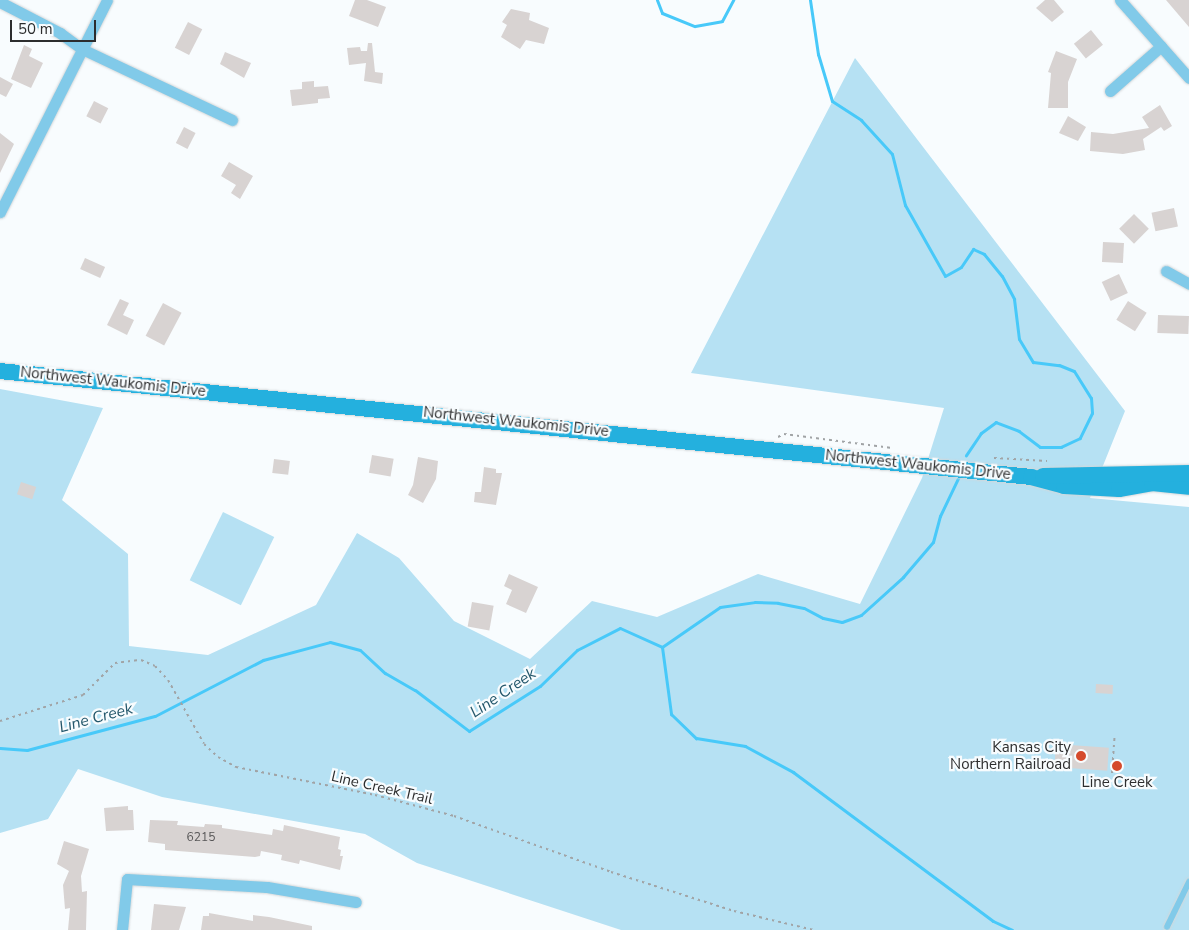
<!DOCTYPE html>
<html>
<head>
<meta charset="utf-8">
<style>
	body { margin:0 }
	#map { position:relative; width:1189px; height:930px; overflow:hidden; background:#f8fcfe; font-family:"Nunito Sans",sans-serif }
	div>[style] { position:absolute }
	.green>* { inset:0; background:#b6e1f3; transform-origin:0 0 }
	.stream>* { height:3px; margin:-1.5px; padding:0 1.5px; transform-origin:1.5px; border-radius:1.5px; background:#48c9f9 }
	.building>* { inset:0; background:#d8d3d2; transform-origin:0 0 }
	.path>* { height:2px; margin-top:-1px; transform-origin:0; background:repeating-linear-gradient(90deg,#a1a4a6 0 2.5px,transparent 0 6.5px) }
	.roads { filter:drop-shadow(0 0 1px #d3d7d9) drop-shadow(0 0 1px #d3d7d9) }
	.service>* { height:5.5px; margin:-2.75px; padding:0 2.75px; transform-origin:2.75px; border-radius:2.75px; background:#81cae9 }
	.minor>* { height:11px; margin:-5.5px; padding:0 5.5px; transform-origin:5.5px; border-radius:5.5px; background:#81cae9 }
	.secondary>* { height:16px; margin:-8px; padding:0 8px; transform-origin:8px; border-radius:8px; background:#24b0de }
	.dots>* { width:14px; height:14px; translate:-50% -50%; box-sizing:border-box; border:2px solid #f8fcfe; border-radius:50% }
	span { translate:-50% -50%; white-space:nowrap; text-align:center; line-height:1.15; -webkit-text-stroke:4.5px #f8fcfe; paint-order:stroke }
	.number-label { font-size:12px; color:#575657 }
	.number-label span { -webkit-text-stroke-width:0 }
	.street-label { font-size:15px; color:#2c2d2e }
	.poi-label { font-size:15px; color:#2c2d2e }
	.right { translate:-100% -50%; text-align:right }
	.water-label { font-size:16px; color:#23576b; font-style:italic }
	.scale { position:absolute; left:10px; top:20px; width:86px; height:22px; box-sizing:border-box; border:2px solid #2c2d2e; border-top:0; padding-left:6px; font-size:15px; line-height:18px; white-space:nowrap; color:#2c2d2e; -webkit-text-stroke:4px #f8fcfe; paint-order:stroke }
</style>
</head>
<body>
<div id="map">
	<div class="green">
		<div style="clip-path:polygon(855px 58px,1125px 411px,1090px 498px,1189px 507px,1189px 930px,621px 930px,417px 863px,365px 834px,162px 797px,78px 769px,48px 819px,0 833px,0 389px,103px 408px,62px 500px,128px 554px,129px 646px,208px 655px,316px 605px,357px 533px,399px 558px,454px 621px,530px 659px,592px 601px,657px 617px,758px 574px,860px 604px,922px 478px,944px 408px,691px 373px)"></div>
		<div style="left:223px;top:512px;width:57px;height:76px;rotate:26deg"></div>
	</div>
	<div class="stream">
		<div style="left:657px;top:0;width:14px;rotate:69deg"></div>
		<div style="left:662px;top:13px;width:35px;rotate:22deg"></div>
		<div style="left:695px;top:26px;width:27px;rotate:-10deg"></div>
		<div style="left:722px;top:21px;width:24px;rotate:-62deg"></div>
		<div style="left:810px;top:0;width:55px;rotate:81.6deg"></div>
		<div style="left:818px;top:54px;width:49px;rotate:73.4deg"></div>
		<div style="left:832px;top:101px;width:35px;rotate:33deg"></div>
		<div style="left:861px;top:120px;width:46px;rotate:47.6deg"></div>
		<div style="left:892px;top:154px;width:53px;rotate:75.7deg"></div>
		<div style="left:905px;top:205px;width:81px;rotate:60.6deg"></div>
		<div style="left:945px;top:276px;width:18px;rotate:-29deg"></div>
		<div style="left:961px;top:267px;width:22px;rotate:-56deg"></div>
		<div style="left:973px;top:249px;width:12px;rotate:24deg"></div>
		<div style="left:984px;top:254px;width:28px;rotate:51deg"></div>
		<div style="left:1002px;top:276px;width:26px;rotate:62deg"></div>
		<div style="left:1014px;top:299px;width:40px;rotate:82.9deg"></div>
		<div style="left:1019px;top:339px;width:27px;rotate:59deg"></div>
		<div style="left:1033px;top:362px;width:26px;rotate:7deg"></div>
		<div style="left:1059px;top:365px;width:16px;rotate:22deg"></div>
		<div style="left:1074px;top:371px;width:32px;rotate:58deg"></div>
		<div style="left:1091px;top:398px;width:15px;rotate:86deg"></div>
		<div style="left:1092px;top:413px;width:28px;rotate:116deg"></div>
		<div style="left:1080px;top:438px;width:21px;rotate:155deg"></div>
		<div style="left:1061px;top:447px;width:21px;rotate:180deg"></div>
		<div style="left:1040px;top:447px;width:26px;rotate:-143deg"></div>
		<div style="left:1019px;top:431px;width:25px;rotate:-159deg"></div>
		<div style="left:996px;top:422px;width:19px;rotate:144deg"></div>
		<div style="left:981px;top:433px;width:27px;rotate:124deg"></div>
		<div style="left:662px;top:647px;width:70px;rotate:-34.6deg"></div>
		<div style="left:720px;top:607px;width:35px;rotate:-8deg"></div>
		<div style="left:755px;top:602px;width:23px;rotate:2deg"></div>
		<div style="left:778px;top:603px;width:26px;rotate:11deg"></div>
		<div style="left:804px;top:608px;width:21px;rotate:28deg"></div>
		<div style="left:823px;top:618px;width:19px;rotate:12deg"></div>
		<div style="left:842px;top:622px;width:20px;rotate:-20deg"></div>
		<div style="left:861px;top:615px;width:57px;rotate:-42.1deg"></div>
		<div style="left:903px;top:577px;width:46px;rotate:-49.4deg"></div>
		<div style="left:933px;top:542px;width:27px;rotate:-75deg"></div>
		<div style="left:940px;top:516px;width:47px;rotate:-64.5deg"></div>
		<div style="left:0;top:748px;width:27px;rotate:4deg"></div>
		<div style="left:27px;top:750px;width:132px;rotate:-14.9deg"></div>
		<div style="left:155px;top:716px;width:122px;rotate:-27.4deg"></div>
		<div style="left:263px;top:660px;width:69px;rotate:-15deg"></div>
		<div style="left:330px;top:642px;width:31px;rotate:15deg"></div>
		<div style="left:360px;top:650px;width:34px;rotate:43deg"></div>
		<div style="left:385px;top:673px;width:34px;rotate:30deg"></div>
		<div style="left:415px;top:690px;width:68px;rotate:37.2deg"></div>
		<div style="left:469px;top:731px;width:84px;rotate:-32.4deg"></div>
		<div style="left:540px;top:686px;width:52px;rotate:-44.2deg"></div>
		<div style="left:577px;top:650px;width:48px;rotate:-27.1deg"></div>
		<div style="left:620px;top:628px;width:46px;rotate:24.3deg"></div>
		<div style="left:662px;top:647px;width:68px;rotate:82.3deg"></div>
		<div style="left:671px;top:714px;width:35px;rotate:44deg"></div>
		<div style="left:696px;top:738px;width:50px;rotate:9.3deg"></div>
		<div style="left:745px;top:746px;width:55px;rotate:28.4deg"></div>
		<div style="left:793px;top:772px;width:249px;rotate:36.7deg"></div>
		<div style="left:993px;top:921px;width:21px;rotate:25deg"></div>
	</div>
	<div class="building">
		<div style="clip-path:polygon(355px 0,367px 0,386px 7px,378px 27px,349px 16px)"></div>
		<div style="clip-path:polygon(1045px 0,1054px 0,1064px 12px,1052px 22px,1036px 8px)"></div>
		<div style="clip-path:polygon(1166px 0,1189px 0,1189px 27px)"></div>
		<div style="clip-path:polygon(511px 9px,530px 13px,529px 20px,549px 28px,544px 44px,526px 40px,520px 49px,501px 37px,507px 25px,502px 22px)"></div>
		<div style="left:188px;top:22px;width:16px;height:29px;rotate:27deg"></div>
		<div style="left:1091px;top:30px;width:19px;height:22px;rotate:51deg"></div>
		<div style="clip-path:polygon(368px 43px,372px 43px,375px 72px,383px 73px,382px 84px,364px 81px,366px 63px,349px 65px,347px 48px,360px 47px,361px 51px,367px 51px)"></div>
		<div style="clip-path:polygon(24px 45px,32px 49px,29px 56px,43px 63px,31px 88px,11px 79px)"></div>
		<div style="clip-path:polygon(1056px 51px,1077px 59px,1068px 82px,1068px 108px,1048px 108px,1051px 73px,1048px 72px)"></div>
		<div style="clip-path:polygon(225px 52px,251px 63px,244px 78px,220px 64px)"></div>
		<div style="clip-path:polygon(0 77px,13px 84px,6px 97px,0 94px)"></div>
		<div style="clip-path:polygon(314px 81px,314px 87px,328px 86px,330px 98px,318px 99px,318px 103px,292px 106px,290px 90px,302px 89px,302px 82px)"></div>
		<div style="left:94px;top:101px;width:16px;height:17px;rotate:27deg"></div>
		<div style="clip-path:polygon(1160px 105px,1172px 126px,1164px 131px,1161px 127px,1143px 139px,1145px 150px,1123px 154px,1090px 151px,1091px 132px,1113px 134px,1149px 128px,1142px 117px)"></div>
		<div style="clip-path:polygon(1068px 116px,1086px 127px,1078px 141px,1059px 133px)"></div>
		<div style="left:184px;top:127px;width:13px;height:18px;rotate:27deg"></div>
		<div style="clip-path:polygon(0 133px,14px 144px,0 173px)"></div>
		<div style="clip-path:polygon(229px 162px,253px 176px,240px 199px,231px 193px,236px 185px,221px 176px)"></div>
		<div style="left:1174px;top:208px;width:19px;height:23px;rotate:78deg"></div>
		<div style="left:1134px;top:214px;width:21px;height:21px;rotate:45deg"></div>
		<div style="left:1103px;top:242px;width:21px;height:20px;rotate:3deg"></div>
		<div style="left:85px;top:258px;width:22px;height:12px;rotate:24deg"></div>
		<div style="left:1119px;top:274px;width:21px;height:19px;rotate:65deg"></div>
		<div style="clip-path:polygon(120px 299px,129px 303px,123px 315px,134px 320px,127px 335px,107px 325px)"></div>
		<div style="left:1128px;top:301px;width:22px;height:22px;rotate:32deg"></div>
		<div style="left:163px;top:303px;width:21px;height:37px;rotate:28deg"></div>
		<div style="left:1158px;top:315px;width:31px;height:18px;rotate:2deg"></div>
		<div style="left:372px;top:455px;width:22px;height:18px;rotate:10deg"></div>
		<div style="clip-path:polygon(418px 457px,438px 461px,436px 479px,423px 503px,408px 495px,413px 485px)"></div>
		<div style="left:274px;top:459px;width:16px;height:14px;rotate:7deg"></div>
		<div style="clip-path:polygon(484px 467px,496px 469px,496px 473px,502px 473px,496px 505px,474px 502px,475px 492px,481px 492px)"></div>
		<div style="left:21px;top:482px;width:16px;height:13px;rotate:18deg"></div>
		<div style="clip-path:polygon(509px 574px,538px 587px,526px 613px,506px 604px,512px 590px,504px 586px)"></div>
		<div style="left:472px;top:602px;width:22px;height:25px;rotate:10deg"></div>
		<div style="left:1096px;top:684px;width:17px;height:9px;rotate:3deg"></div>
		<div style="left:1056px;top:744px;width:53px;height:23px;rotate:4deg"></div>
		<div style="clip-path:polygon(128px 806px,128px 810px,133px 810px,134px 830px,106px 831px,104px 808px)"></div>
		<div style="clip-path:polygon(150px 820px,178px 821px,177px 825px,204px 827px,205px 824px,222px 825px,222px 828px,272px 835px,273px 829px,283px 831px,284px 825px,340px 837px,338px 849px,341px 850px,340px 856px,343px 856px,340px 870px,300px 860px,299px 864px,281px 860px,282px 855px,261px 851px,260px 856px,255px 857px,165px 850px,165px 844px,148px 842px)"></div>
		<div style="clip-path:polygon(64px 841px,89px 849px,81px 876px,82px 892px,87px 891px,86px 930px,68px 930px,70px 908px,65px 909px,63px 885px,69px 871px,57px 864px)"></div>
		<div style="clip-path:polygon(154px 904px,186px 907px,179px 930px,151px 930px)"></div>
		<div style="clip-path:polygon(209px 913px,253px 921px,253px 915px,269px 917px,312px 926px,312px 930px,201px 930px,203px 916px,209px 916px)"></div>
	</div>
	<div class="path">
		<div style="left:778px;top:437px;width:7px;rotate:-27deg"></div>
		<div style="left:784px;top:434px;width:109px;rotate:7.4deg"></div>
		<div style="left:994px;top:458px;width:53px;rotate:3.2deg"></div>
		<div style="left:0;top:721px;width:87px;rotate:-17.4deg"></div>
		<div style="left:83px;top:695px;width:45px;rotate:-45deg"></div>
		<div style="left:115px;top:663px;width:26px;rotate:-7deg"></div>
		<div style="left:141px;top:660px;width:15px;rotate:23deg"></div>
		<div style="left:155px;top:666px;width:19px;rotate:47deg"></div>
		<div style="left:168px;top:680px;width:73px;rotate:60.6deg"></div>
		<div style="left:204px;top:744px;width:19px;rotate:43deg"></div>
		<div style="left:218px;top:757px;width:21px;rotate:29deg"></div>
		<div style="left:236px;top:767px;width:142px;rotate:11.4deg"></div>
		<div style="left:375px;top:795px;width:82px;rotate:14.9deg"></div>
		<div style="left:454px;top:816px;width:167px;rotate:19.6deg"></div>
		<div style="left:611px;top:872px;width:129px;rotate:17.6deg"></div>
		<div style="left:734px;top:911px;width:82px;rotate:13.4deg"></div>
		<div style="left:1112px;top:773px;width:39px;rotate:-86deg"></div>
	</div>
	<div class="roads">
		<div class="service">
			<div style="left:1167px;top:927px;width:50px;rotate:-63.9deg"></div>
		</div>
		<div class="minor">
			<div style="left:1120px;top:0;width:104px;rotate:48.5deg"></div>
			<div style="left:0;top:2px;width:68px;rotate:27.3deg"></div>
			<div style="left:60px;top:33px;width:27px;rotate:36deg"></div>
			<div style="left:82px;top:49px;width:166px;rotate:25.3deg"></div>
			<div style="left:1110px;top:91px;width:68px;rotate:-41.4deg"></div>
			<div style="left:0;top:212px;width:237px;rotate:-63.2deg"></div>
			<div style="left:1166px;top:271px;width:26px;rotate:29deg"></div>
			<div style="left:122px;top:930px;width:51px;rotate:-84.4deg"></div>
			<div style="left:127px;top:879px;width:140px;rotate:3.3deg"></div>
			<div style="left:267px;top:887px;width:90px;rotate:9.6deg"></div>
		</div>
		<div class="secondary">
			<div style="left:0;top:371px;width:1036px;rotate:5.87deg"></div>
			<div style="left:1031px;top:477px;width:34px;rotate:15deg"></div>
			<div style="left:1064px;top:486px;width:55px;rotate:3.1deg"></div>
			<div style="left:1119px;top:489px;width:34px;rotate:-10deg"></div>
			<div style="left:1152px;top:483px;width:37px;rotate:6deg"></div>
			<div style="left:1043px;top:476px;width:146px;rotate:-1.2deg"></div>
		</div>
	</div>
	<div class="dots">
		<div style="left:1081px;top:756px;background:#d54a2c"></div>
		<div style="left:1117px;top:766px;background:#d54a2c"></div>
	</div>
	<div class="number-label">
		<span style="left:201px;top:838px">6215</span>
	</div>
	<div class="street-label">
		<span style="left:113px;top:382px;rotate:6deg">Northwest Waukomis Drive</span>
		<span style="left:516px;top:422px;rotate:6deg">Northwest Waukomis Drive</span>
		<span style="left:918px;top:465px;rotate:6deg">Northwest Waukomis Drive</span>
		<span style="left:382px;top:788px;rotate:13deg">Line Creek Trail</span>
	</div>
	<div class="poi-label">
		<span class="right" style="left:1071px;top:756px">Kansas City<br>Northern Railroad</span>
		<span style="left:1117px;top:783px">Line Creek</span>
	</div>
	<div class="water-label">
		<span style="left:503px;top:693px;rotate:-34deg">Line Creek</span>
		<span style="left:96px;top:718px;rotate:-15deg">Line Creek</span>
	</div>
	<div class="scale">50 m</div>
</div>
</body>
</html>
